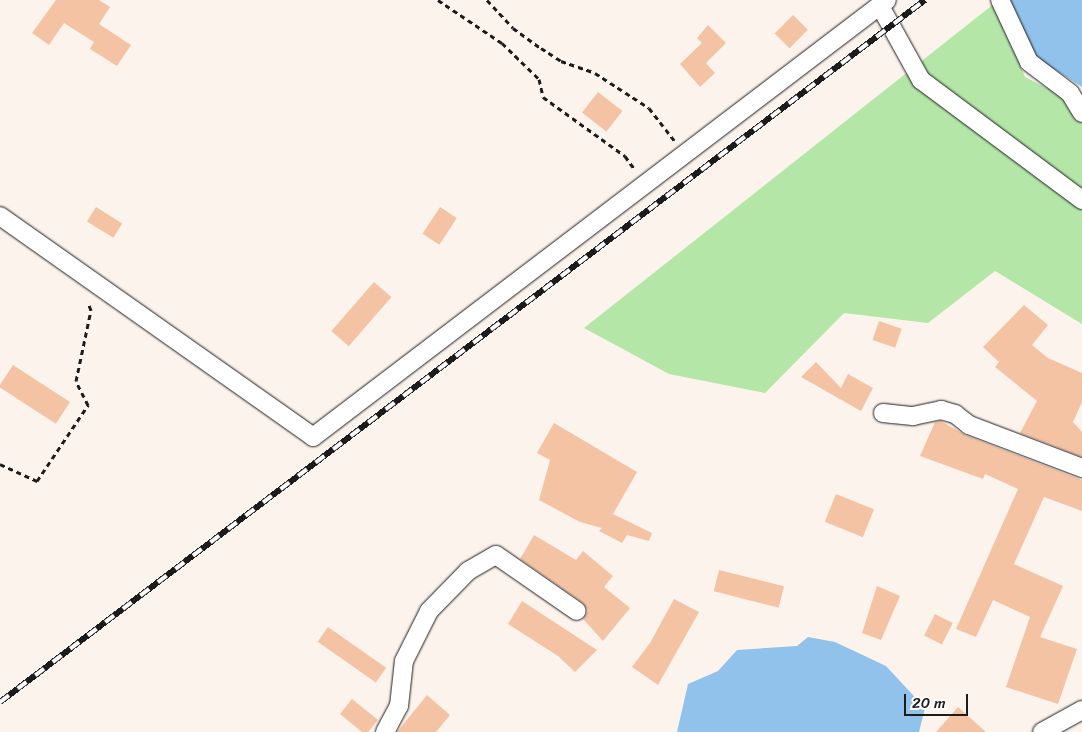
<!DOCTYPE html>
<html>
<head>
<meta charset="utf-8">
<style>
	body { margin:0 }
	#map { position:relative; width:1082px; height:732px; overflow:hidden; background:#fdf3ed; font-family:Sriracha,sans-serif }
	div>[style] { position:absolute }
	.green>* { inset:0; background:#b3e6a7 }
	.water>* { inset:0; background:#90c2ec }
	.building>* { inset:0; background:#f3c3a3; transform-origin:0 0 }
	.path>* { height:3px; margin-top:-1.5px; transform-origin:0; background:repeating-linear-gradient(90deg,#1c1c1c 0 5px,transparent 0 9px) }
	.roads { filter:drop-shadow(0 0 1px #1c1c1c) drop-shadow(0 0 1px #1c1c1c) }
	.street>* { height:18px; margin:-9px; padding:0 9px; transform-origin:9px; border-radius:9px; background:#fff }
	.rail>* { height:5.5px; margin-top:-2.75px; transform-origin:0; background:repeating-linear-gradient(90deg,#fff 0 11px,#1c1c1c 0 22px); box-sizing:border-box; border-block:1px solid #1c1c1c }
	span { translate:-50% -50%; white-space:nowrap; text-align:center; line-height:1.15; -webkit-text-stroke:4px #fff; paint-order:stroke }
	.scale { position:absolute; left:904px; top:694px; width:64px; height:22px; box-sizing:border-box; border:2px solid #1c1c1c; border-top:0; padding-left:6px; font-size:15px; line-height:18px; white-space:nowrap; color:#1c1c1c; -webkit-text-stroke:4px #fff; paint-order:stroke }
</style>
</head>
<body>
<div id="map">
	<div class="green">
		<div style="clip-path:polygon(995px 3px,1025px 77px,1082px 106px,1082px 324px,995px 271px,928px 323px,844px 313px,765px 393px,669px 374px,584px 328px)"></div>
	</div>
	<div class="water">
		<div style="clip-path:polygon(1009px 0,1082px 0,1082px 87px,1031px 54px)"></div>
		<div style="clip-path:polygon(808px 637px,835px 642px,886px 666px,925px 708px,919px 732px,677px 732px,688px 684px,718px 671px,737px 650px,797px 646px)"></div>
	</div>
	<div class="building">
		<div style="clip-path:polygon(56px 0,99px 0,110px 7px,99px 24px,131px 45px,117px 66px,90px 49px,94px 42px,64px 23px,49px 45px,32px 33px)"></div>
		<div style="left:793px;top:15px;width:21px;height:26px;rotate:45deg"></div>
		<div style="clip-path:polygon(708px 25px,726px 43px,706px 63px,715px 73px,700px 87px,680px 64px,702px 43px,697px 38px)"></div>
		<div style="left:598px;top:92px;width:31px;height:26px;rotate:38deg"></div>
		<div style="left:96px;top:207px;width:31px;height:17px;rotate:32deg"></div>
		<div style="left:440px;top:207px;width:20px;height:32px;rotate:33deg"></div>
		<div style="left:374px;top:282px;width:23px;height:65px;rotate:41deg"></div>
		<div style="clip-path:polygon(1024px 305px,1048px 325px,1032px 345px,1048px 358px,1082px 373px,1082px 402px,1073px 422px,1082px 432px,1082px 457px,1020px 433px,1037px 401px,995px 367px,999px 362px,983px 347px)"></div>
		<div style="left:879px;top:321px;width:24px;height:20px;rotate:19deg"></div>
		<div style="clip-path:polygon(816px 362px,841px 388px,848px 374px,873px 388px,861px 411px,801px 377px)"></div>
		<div style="left:13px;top:365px;width:68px;height:26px;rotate:33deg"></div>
		<div style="clip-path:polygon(941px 421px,965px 435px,1082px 480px,1082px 511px,1044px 497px,1014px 564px,1063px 586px,1040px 637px,1077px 649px,1058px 704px,1006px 687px,1030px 617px,993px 600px,976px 637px,956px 629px,1018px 489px,985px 474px,983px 479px,920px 456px,935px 422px)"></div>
		<div style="clip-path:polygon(554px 423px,637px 472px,613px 514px,652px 533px,649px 541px,627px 535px,622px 543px,599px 531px,602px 528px,580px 522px,539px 500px,550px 460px,537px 453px)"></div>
		<div style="left:836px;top:494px;width:41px;height:30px;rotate:22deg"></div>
		<div style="clip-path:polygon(534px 535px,576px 560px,583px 551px,613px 576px,604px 587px,630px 608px,603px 641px,583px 619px,588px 611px,583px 603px,520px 559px)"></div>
		<div style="left:719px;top:570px;width:67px;height:22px;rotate:14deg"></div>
		<div style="clip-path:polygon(877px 586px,900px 596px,881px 640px,862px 633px)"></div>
		<div style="clip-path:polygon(674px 599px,699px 612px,658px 685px,632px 667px,650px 643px)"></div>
		<div style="clip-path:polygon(522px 601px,597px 650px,575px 672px,558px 656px,508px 624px)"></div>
		<div style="left:935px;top:614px;width:20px;height:24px;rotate:27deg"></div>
		<div style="left:328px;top:627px;width:71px;height:18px;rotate:35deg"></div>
		<div style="clip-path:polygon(427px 695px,450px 715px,436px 732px,397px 732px)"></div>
		<div style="clip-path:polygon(352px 699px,378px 720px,368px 732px,362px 732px,340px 714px)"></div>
		<div style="clip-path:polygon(958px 707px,986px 732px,936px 732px)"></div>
	</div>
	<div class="path">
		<div style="left:438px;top:0;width:77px;rotate:33.9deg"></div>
		<div style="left:502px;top:43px;width:52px;rotate:44.2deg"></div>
		<div style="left:539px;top:79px;width:18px;rotate:77deg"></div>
		<div style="left:543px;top:97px;width:101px;rotate:35.7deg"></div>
		<div style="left:625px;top:156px;width:17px;rotate:54deg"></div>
		<div style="left:487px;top:0;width:38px;rotate:47deg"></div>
		<div style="left:513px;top:28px;width:34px;rotate:36deg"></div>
		<div style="left:541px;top:48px;width:24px;rotate:33deg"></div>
		<div style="left:561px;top:61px;width:36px;rotate:19deg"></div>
		<div style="left:595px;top:73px;width:64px;rotate:32.9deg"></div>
		<div style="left:649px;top:108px;width:41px;rotate:52deg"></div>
		<div style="left:0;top:464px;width:41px;rotate:24.7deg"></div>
		<div style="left:37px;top:481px;width:92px;rotate:-56.1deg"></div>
		<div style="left:88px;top:405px;width:27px;rotate:-117deg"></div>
		<div style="left:76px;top:381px;width:73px;rotate:-78.1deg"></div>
		<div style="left:91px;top:310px;width:8px;rotate:-113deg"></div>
	</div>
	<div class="roads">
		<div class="street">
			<div style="left:1000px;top:0;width:68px;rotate:64.9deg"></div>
			<div style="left:1029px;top:62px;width:51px;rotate:37.1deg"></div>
			<div style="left:1070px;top:93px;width:23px;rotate:59deg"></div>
			<div style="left:880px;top:6px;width:85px;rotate:61deg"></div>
			<div style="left:921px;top:80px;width:201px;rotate:36.7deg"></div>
			<div style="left:0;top:216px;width:383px;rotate:35.2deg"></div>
			<div style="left:313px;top:437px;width:721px;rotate:-37.28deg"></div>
			<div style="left:883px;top:413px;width:30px;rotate:6deg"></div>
			<div style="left:913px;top:416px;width:29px;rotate:-12deg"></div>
			<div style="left:941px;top:410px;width:15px;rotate:16deg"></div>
			<div style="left:955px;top:414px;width:18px;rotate:38deg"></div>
			<div style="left:969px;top:425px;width:121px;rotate:20.8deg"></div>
			<div style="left:385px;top:732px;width:30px;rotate:-62deg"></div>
			<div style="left:399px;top:706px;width:45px;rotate:-83.7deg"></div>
			<div style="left:404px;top:661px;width:56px;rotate:-63.4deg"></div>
			<div style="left:429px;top:611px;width:56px;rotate:-45.7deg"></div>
			<div style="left:468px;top:571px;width:32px;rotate:-30deg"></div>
			<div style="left:496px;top:555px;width:98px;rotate:34.7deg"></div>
			<div style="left:1042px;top:732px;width:46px;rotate:-28.8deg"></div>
		</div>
	</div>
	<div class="rail">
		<div style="left:0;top:702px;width:1161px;rotate:-37.2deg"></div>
	</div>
	<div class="scale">20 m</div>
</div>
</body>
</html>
